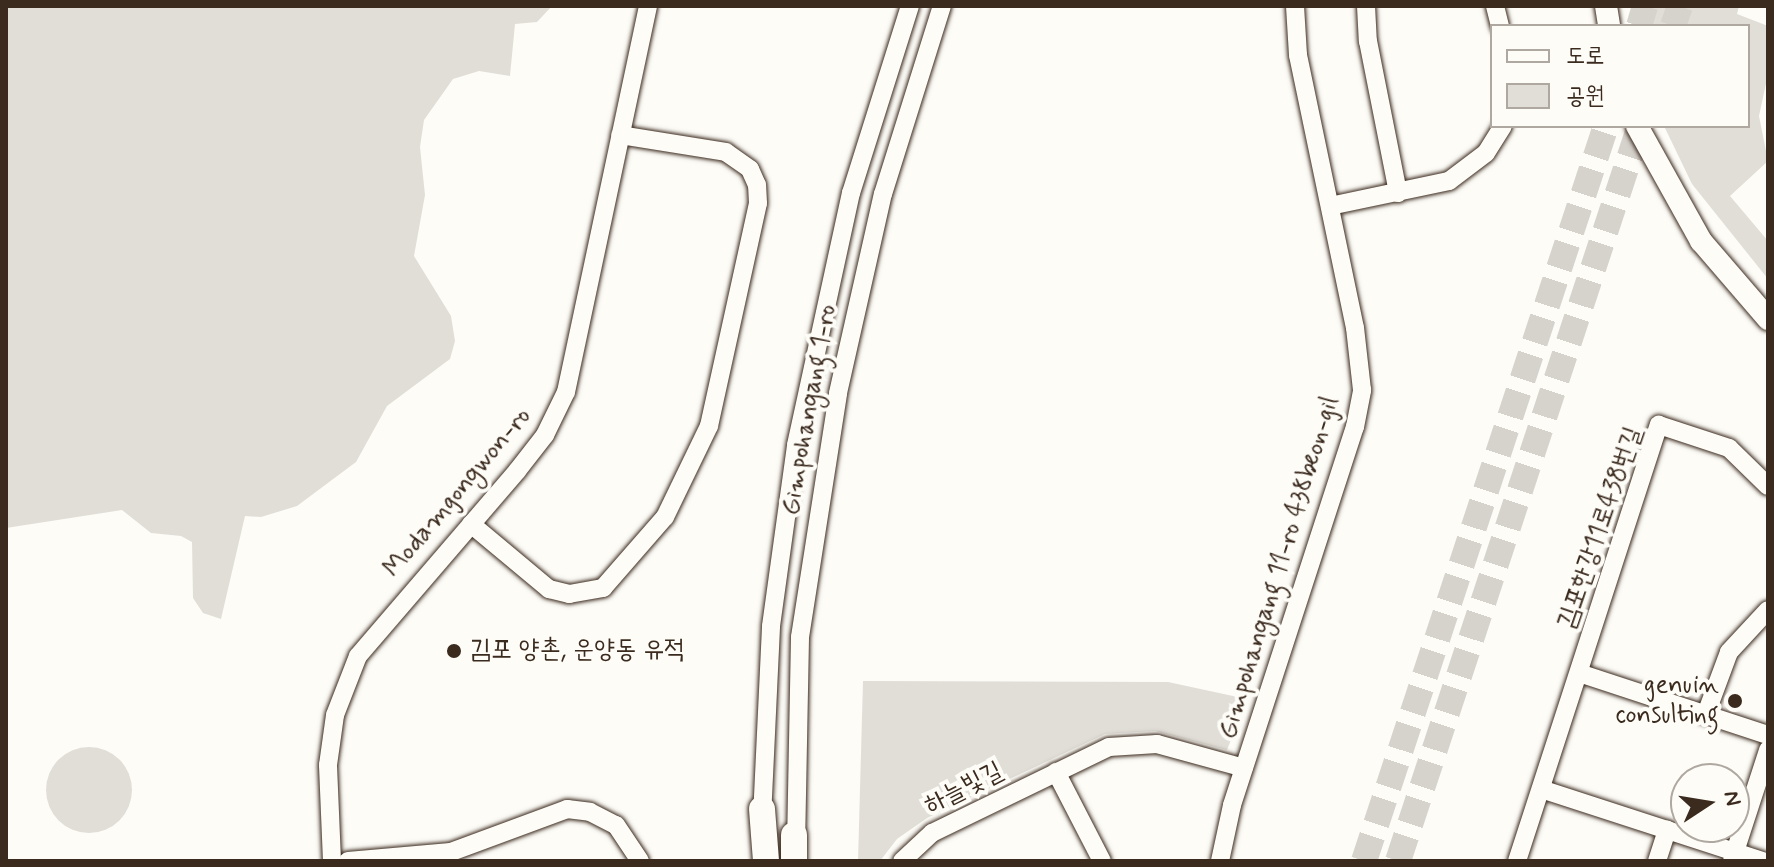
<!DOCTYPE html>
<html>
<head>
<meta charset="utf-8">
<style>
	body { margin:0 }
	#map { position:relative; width:1774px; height:867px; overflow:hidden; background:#fdfcf7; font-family:Mynerve,"Poor Story",sans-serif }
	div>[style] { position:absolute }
	.green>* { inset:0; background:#e1ded7 }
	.round { border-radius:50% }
	.highway-tunnel>* { height:26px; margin-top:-13px; transform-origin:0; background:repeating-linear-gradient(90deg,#d6d2cc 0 26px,transparent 0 39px) }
	.roads { filter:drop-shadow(0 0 2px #3b2a1e) drop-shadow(0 0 2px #3b2a1e) }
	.minor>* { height:18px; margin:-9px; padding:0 9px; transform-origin:9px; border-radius:9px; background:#fdfcf7 }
	.major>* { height:22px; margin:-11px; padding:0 11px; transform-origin:11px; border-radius:11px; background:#fdfcf7 }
	.highway>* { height:26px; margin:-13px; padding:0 13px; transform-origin:13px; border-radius:13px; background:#fdfcf7 }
	.dots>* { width:22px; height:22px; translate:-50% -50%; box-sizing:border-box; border:4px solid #fdfcf7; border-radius:50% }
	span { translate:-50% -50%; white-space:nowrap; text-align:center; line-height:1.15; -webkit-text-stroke:8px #fdfcf7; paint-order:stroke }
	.street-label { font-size:26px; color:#3b2a1e }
	.poi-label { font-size:26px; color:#3b2a1e }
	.left { translate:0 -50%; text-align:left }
	.right { translate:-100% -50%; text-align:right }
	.frame { position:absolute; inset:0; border:8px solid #3b2a1e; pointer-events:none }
	.legend { position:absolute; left:1490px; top:24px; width:260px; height:104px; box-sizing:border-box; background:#fdfcf7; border:2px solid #afa8a0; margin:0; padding:10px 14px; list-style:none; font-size:24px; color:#3b2a1e }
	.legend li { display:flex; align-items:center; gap:16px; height:40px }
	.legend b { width:40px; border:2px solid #afa8a0 }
	.north { position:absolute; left:1670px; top:763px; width:80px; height:80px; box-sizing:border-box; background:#fdfcf7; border:2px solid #afa8a0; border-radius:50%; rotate:78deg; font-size:22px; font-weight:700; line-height:32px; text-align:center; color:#3b2a1e }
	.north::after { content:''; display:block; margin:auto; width:28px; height:36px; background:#3b2a1e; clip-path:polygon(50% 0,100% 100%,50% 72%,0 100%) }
</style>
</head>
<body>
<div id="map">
	<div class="green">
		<div style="clip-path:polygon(6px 6px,552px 6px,537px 22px,515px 24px,510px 76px,479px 71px,453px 79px,424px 120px,420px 147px,425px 195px,414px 256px,451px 316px,455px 341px,450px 359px,387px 406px,356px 462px,297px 506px,261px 517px,245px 516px,221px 619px,203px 613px,193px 598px,192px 542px,181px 536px,151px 533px,122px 510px,6px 528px)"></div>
		<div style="clip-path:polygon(1633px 6px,1739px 6px,1737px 14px,1768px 26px,1768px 74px,1759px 116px,1768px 161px,1730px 196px,1768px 241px,1768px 279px,1692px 184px,1664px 126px,1748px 126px,1748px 26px,1636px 26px)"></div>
		<div style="clip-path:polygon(863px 681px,1168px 682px,1247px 699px,1227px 750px,1155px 731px,1105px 734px,927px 818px,897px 839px,880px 861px,858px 861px)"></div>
		<div class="round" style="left:46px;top:747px;width:86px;height:86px"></div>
	</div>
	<div class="highway-tunnel">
		<div style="left:1639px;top:26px;width:21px;rotate:-73deg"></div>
		<div style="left:1673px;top:26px;width:21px;rotate:-71deg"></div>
		<div style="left:1364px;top:861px;width:774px;rotate:-71.78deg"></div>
		<div style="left:1398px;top:861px;width:774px;rotate:-71.78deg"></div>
	</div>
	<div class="roads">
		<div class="minor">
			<div style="left:1366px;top:6px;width:35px;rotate:87deg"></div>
			<div style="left:1368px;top:41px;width:155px;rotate:78.8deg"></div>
			<div style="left:1495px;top:6px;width:21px;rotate:76deg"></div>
			<div style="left:1330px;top:206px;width:122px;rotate:-11.9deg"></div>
			<div style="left:1449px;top:181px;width:46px;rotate:-37.1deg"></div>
			<div style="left:1486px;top:153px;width:32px;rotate:-58deg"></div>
			<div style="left:471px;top:524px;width:102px;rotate:39.8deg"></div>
			<div style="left:549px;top:589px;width:21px;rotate:14deg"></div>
			<div style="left:569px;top:594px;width:35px;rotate:-10deg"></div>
			<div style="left:603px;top:588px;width:94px;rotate:-48.9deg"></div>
			<div style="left:665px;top:517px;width:101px;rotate:-64.2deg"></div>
			<div style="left:709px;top:426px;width:228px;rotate:-77.6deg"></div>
			<div style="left:758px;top:203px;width:18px;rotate:-93deg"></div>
			<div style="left:757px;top:185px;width:17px;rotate:-114deg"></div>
			<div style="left:750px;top:169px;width:29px;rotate:-145deg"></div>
			<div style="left:726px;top:152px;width:107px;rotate:-170.9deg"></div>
			<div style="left:1579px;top:673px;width:199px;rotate:18.2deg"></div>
			<div style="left:1706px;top:714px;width:66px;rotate:-69.6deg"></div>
			<div style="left:1729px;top:652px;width:57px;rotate:-47.1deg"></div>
			<div style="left:1056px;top:772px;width:100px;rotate:62.7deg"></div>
			<div style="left:1541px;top:789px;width:233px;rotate:18deg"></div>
			<div style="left:762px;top:818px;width:192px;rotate:-87.3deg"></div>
			<div style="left:771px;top:626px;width:183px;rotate:-82.1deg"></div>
			<div style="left:796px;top:445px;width:258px;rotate:-77.7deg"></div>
			<div style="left:851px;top:193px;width:196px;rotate:-72.5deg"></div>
			<div style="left:796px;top:846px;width:209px;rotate:-88.9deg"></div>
			<div style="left:800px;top:637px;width:247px;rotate:-81.1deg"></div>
			<div style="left:838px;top:393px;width:204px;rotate:-77.3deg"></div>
			<div style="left:883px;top:194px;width:197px;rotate:-72.6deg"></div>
			<div style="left:332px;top:861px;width:96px;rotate:-92.4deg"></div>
			<div style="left:328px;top:765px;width:50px;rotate:-82deg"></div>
			<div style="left:335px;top:715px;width:63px;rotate:-68.7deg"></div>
			<div style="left:358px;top:656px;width:244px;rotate:-49.3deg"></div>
			<div style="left:517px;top:471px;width:46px;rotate:-52.1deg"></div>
			<div style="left:545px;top:435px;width:48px;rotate:-64deg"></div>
			<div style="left:566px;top:392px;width:395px;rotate:-78deg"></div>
			<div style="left:348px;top:861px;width:103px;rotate:-5deg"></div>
			<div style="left:451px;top:852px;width:124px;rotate:-20.3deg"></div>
			<div style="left:567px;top:809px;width:23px;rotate:7deg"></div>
			<div style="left:590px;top:812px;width:29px;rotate:27deg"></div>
			<div style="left:616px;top:825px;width:43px;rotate:56.3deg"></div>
			<div style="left:902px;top:861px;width:41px;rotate:-43deg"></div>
			<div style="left:932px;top:833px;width:197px;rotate:-25.9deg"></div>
			<div style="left:1109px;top:747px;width:48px;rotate:-3.6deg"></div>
			<div style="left:1157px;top:744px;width:90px;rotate:15.4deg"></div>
			<div style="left:1220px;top:861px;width:57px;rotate:-77.9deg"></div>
			<div style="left:1232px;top:805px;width:398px;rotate:-72deg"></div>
			<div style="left:1355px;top:427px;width:38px;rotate:-79deg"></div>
			<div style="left:1362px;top:390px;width:62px;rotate:-96.4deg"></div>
			<div style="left:1355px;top:328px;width:279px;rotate:-101.8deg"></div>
			<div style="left:1298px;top:55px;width:49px;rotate:-93.5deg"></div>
			<div style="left:1517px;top:861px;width:459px;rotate:-72deg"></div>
			<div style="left:1659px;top:425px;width:74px;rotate:18.2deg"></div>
			<div style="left:1729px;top:448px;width:54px;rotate:44.3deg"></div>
			<div style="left:1657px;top:861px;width:33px;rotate:-72deg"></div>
			<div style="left:1732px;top:861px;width:117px;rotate:-72deg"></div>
		</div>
		<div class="major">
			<div style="left:1606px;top:6px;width:20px;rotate:81deg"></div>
			<div style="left:1637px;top:126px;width:132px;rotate:60.9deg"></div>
			<div style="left:1701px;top:241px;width:103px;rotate:49.3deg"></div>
		</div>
		<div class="highway">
			<div style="left:762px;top:809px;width:52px;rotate:85.6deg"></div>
			<div style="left:794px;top:835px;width:26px;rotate:90deg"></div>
		</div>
	</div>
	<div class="dots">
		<div style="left:454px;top:651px;background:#3b2a1e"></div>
		<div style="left:1735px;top:701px;background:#3b2a1e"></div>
	</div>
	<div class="street-label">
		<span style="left:810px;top:410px;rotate:-80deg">Gimpohangang 1-ro</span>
		<span style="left:458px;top:493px;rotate:-50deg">Modamgongwon-ro</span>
		<span style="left:1601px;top:528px;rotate:-71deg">김포한강11로438번길</span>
		<span style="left:1280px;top:568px;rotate:-73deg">Gimpohangang 11-ro 438beon-gil</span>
		<span style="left:964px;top:789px;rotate:-27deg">하늘빛길</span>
	</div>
	<div class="poi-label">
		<span class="left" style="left:470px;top:651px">김포 양촌, 운양동 유적</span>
		<span class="right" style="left:1719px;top:701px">genuin<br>consulting</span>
	</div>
	<div class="frame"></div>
	<ul class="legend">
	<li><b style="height:10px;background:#fdfcf7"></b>도로</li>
	<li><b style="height:22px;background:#e1ded7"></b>공원</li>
	</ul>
	<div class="north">N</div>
</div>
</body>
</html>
